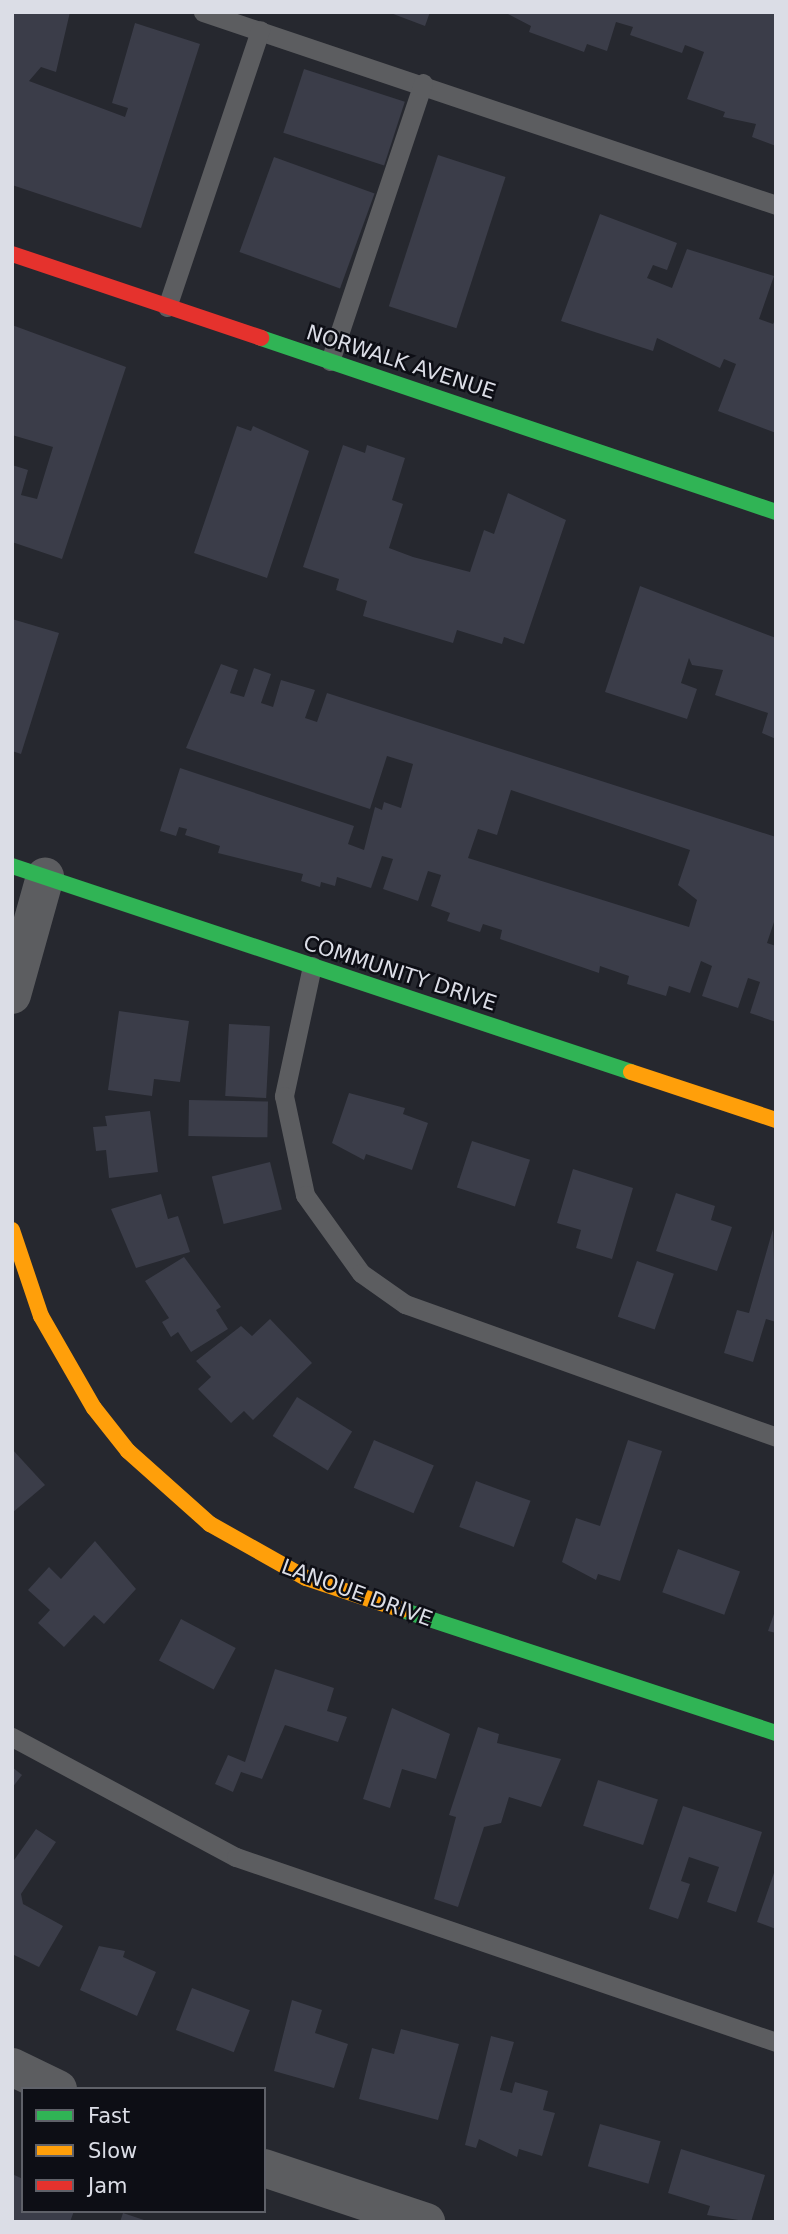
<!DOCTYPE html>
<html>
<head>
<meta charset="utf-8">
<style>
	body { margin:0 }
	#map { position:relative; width:788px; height:2234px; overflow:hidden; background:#26282f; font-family:"DejaVu Sans",sans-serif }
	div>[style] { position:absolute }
	.building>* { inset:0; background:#3b3d49; transform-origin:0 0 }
	.lane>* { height:19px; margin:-9.5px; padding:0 9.5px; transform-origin:9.5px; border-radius:9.5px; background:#5c5d60 }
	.street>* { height:38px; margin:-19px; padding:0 19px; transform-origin:19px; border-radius:19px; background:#5c5d60 }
	.fast>* { height:16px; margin:-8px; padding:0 8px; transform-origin:8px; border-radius:8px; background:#30b455 }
	.slow>* { height:16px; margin:-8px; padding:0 8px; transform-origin:8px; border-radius:8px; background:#ff9f0a }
	.jam>* { height:16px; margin:-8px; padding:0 8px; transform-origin:8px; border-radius:8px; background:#e5322d }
	span { translate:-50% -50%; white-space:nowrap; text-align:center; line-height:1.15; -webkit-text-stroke:5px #0d0e15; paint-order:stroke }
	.street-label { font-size:21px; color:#dbdde6 }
	.frame { position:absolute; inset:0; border:14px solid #dbdde6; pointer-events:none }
	.legend { position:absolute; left:21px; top:2087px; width:245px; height:126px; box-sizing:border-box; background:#0d0e15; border:2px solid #5f6169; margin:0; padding:9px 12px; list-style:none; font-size:21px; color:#dbdde6 }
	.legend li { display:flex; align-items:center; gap:14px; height:35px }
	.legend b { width:35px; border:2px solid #5f6169 }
</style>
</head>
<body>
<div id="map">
	<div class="building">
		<div style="clip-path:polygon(12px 12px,70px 12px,56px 72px,41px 67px,29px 81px,125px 117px,128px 108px,112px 103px,135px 23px,200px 44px,141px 228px,12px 185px)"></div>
		<div style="clip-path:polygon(388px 12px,430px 12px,425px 26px)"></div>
		<div style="clip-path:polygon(504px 12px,776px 12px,776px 146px,752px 137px,756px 124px,723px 117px,725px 112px,687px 99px,704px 52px,685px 45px,682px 53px,630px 35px,633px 27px,616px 22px,607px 51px,587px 44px,584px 52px,529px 32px,531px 26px)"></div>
		<div style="left:304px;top:69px;width:106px;height:67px;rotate:18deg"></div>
		<div style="left:438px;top:155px;width:71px;height:159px;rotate:18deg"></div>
		<div style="left:274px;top:157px;width:107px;height:101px;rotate:20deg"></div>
		<div style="clip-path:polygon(600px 214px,677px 243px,667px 270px,653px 265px,647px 278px,672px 288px,687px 249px,774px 276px,759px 319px,773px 324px,776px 318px,776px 433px,718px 411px,736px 364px,724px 359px,720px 368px,657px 338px,653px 351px,561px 321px)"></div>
		<div style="clip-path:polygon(12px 325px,126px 367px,62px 559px,12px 542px,12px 465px,28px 470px,21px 495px,37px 499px,53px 447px,12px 435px)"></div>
		<div style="clip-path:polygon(237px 426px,251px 431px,253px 426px,309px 451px,267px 578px,194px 553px)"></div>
		<div style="clip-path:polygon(343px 445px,365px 453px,367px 445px,405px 458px,392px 500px,403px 504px,389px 548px,413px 557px,470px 572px,484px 530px,494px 534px,508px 493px,566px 520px,524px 644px,504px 637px,502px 644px,457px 630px,453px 643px,363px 616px,367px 601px,336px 590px,339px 579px,303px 567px)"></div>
		<div style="clip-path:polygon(640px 586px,776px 638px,776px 739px,762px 733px,768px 713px,715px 695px,723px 670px,692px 665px,689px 658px,681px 683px,697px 689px,687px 719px,605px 692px)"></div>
		<div style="clip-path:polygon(12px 619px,59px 633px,21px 754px,12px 751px)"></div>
		<div style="clip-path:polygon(evenodd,221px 664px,238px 670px,230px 693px,244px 697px,254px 668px,271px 674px,261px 703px,273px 707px,281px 680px,315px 690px,305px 718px,317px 722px,327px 693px,776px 837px,776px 916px,767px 943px,776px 946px,776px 1022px,750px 1013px,760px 982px,748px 978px,738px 1008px,702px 996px,712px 966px,701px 961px,690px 993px,669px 986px,666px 996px,627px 984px,629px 976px,600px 966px,599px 973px,500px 939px,502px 930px,483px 924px,480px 932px,447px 921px,450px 913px,431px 906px,441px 875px,428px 871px,418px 901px,383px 889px,393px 859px,382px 856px,371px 888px,337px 877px,335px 886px,321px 882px,320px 887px,301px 881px,303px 874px,218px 853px,220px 846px,185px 835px,187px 829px,179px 827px,176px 836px,160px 831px,180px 768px,354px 826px,348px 844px,364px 850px,375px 807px,382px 810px,384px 802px,401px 808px,413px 764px,387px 756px,370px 809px,186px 748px,221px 664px,511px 790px,690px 850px,678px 885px,697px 900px,689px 927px,468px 858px,478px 829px,497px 835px,511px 790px)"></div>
		<div style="clip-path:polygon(119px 1011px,189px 1021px,180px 1082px,154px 1079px,152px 1096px,108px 1090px)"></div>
		<div style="left:229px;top:1024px;width:41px;height:72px;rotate:3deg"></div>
		<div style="clip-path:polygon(349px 1093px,405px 1108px,403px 1114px,428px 1123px,412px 1170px,366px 1154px,364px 1160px,332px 1143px)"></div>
		<div style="left:189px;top:1100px;width:79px;height:36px;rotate:1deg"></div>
		<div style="clip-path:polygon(150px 1111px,158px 1172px,109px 1178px,106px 1150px,96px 1151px,93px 1127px,107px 1126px,105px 1116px)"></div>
		<div style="left:472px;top:1141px;width:61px;height:49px;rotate:18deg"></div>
		<div style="left:270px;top:1162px;width:49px;height:60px;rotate:76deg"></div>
		<div style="clip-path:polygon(573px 1169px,633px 1188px,612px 1259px,576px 1248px,581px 1230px,557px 1223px)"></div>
		<div style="clip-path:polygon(676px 1193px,715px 1206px,711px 1220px,732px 1227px,717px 1271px,656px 1251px)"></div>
		<div style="clip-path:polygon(161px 1194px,168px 1219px,178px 1216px,190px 1252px,136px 1268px,111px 1209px)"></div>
		<div style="clip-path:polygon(773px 1229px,776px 1322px,766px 1319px,753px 1362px,724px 1353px,737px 1310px,749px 1313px)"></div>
		<div style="clip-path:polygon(184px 1257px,221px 1307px,216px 1310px,228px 1329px,191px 1352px,178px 1332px,171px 1337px,162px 1322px,169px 1318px,145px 1281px)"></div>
		<div style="left:637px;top:1261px;width:39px;height:59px;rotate:19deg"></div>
		<div style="clip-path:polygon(270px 1319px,312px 1363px,253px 1420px,244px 1411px,231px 1423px,198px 1389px,211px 1377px,196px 1361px,241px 1326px,252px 1336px)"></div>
		<div style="left:297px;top:1397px;width:65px;height:46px;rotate:32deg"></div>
		<div style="left:374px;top:1440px;width:65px;height:52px;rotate:23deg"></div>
		<div style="clip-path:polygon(628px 1440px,662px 1451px,620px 1581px,598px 1574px,596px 1580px,562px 1562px,576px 1518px,600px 1526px)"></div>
		<div style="clip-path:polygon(12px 1449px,45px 1485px,12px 1513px)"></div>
		<div style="left:476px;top:1481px;width:58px;height:49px;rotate:20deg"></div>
		<div style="clip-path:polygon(95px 1541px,136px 1589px,104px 1624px,94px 1615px,64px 1647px,38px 1623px,50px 1610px,28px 1590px,49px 1567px,61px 1579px)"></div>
		<div style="left:678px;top:1549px;width:66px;height:46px;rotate:20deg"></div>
		<div style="clip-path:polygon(775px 1611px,776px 1611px,776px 1633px,768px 1631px)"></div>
		<div style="left:181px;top:1619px;width:62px;height:47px;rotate:28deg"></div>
		<div style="clip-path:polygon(275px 1669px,334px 1688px,327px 1711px,347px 1717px,338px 1742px,285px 1725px,262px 1779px,241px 1772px,233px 1792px,215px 1784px,228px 1755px,245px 1762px)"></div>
		<div style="clip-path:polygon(392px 1708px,450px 1734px,436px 1779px,402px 1769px,390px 1808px,363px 1799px)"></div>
		<div style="clip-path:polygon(478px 1727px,499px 1734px,497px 1743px,561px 1759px,541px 1807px,509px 1797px,501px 1823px,484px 1827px,458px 1907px,434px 1899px,456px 1817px,449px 1815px)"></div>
		<div style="clip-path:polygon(12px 1767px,22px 1775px,12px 1788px)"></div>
		<div style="left:598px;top:1780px;width:63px;height:48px;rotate:18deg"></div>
		<div style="clip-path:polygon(683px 1806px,762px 1832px,736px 1912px,707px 1902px,719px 1867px,689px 1857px,681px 1881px,690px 1884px,678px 1919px,649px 1909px)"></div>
		<div style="clip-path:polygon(36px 1829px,56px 1842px,21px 1894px,23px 1904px,63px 1926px,39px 1967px,12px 1954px,12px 1863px)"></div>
		<div style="clip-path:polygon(775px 1870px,776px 1870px,776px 1929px,757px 1922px)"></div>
		<div style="clip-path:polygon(99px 1946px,125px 1951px,123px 1957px,156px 1972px,137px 2016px,80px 1990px)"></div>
		<div style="left:192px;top:1988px;width:62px;height:45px;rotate:21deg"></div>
		<div style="clip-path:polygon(292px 2000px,322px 2010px,315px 2033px,348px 2044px,334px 2088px,274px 2071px)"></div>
		<div style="clip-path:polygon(401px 2029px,459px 2044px,438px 2120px,359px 2099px,372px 2048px,394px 2054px)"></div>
		<div style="clip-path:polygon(491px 2036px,514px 2042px,500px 2090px,512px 2093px,515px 2082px,548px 2091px,543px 2110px,555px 2113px,542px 2156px,519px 2149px,517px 2157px,479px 2139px,476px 2148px,465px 2145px)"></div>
		<div style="left:600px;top:2124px;width:63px;height:44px;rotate:16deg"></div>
		<div style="clip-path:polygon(681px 2149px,765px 2175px,751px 2222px,707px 2215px,710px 2206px,668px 2193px)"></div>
		<div style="clip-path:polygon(12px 2174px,23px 2179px,23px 2211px,74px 2211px,70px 2222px,12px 2222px)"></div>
		<div style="clip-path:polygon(123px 2213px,147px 2221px,147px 2222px,120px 2222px)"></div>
	</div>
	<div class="lane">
		<div style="left:203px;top:12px;width:605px;rotate:18.61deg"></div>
		<div style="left:167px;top:307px;width:292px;rotate:-71.4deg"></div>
		<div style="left:330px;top:361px;width:293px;rotate:-71.5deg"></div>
		<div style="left:312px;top:966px;width:133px;rotate:102.2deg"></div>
		<div style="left:284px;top:1096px;width:101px;rotate:78deg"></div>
		<div style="left:305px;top:1195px;width:96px;rotate:54.3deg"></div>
		<div style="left:361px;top:1273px;width:54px;rotate:35.2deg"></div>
		<div style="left:405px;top:1304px;width:394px;rotate:19.7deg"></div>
		<div style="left:12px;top:1737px;width:254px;rotate:28.2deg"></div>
		<div style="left:236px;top:1857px;width:571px;rotate:18.91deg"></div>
	</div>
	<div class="street">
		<div style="left:12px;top:995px;width:123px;rotate:-74.4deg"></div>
		<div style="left:12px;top:2067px;width:51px;rotate:25.6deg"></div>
		<div style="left:264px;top:2168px;width:171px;rotate:18.4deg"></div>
	</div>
	<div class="fast">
		<div style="left:261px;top:338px;width:544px;rotate:18.67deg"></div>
		<div style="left:12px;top:866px;width:652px;rotate:18.41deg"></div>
		<div style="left:402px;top:1610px;width:394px;rotate:18.2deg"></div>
	</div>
	<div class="slow">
		<div style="left:631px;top:1072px;width:153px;rotate:18.3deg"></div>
		<div style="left:12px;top:1230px;width:91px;rotate:71.4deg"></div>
		<div style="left:41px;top:1316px;width:106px;rotate:60.1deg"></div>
		<div style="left:94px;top:1408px;width:55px;rotate:51.7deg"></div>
		<div style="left:128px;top:1451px;width:110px;rotate:41.7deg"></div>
		<div style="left:210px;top:1524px;width:110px;rotate:29.4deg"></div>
		<div style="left:306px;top:1578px;width:101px;rotate:18.4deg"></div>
	</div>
	<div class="jam">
		<div style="left:12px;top:254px;width:263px;rotate:18.6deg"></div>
	</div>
	<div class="street-label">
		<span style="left:401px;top:362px;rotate:18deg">NORWALK AVENUE</span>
		<span style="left:400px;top:973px;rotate:18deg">COMMUNITY DRIVE</span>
		<span style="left:357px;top:1593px;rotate:20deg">LANOUE DRIVE</span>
	</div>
	<div class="frame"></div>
	<ul class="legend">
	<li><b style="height:9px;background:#30b455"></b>Fast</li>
	<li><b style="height:9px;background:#ff9f0a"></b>Slow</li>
	<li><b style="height:9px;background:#e5322d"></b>Jam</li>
	</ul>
</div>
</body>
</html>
